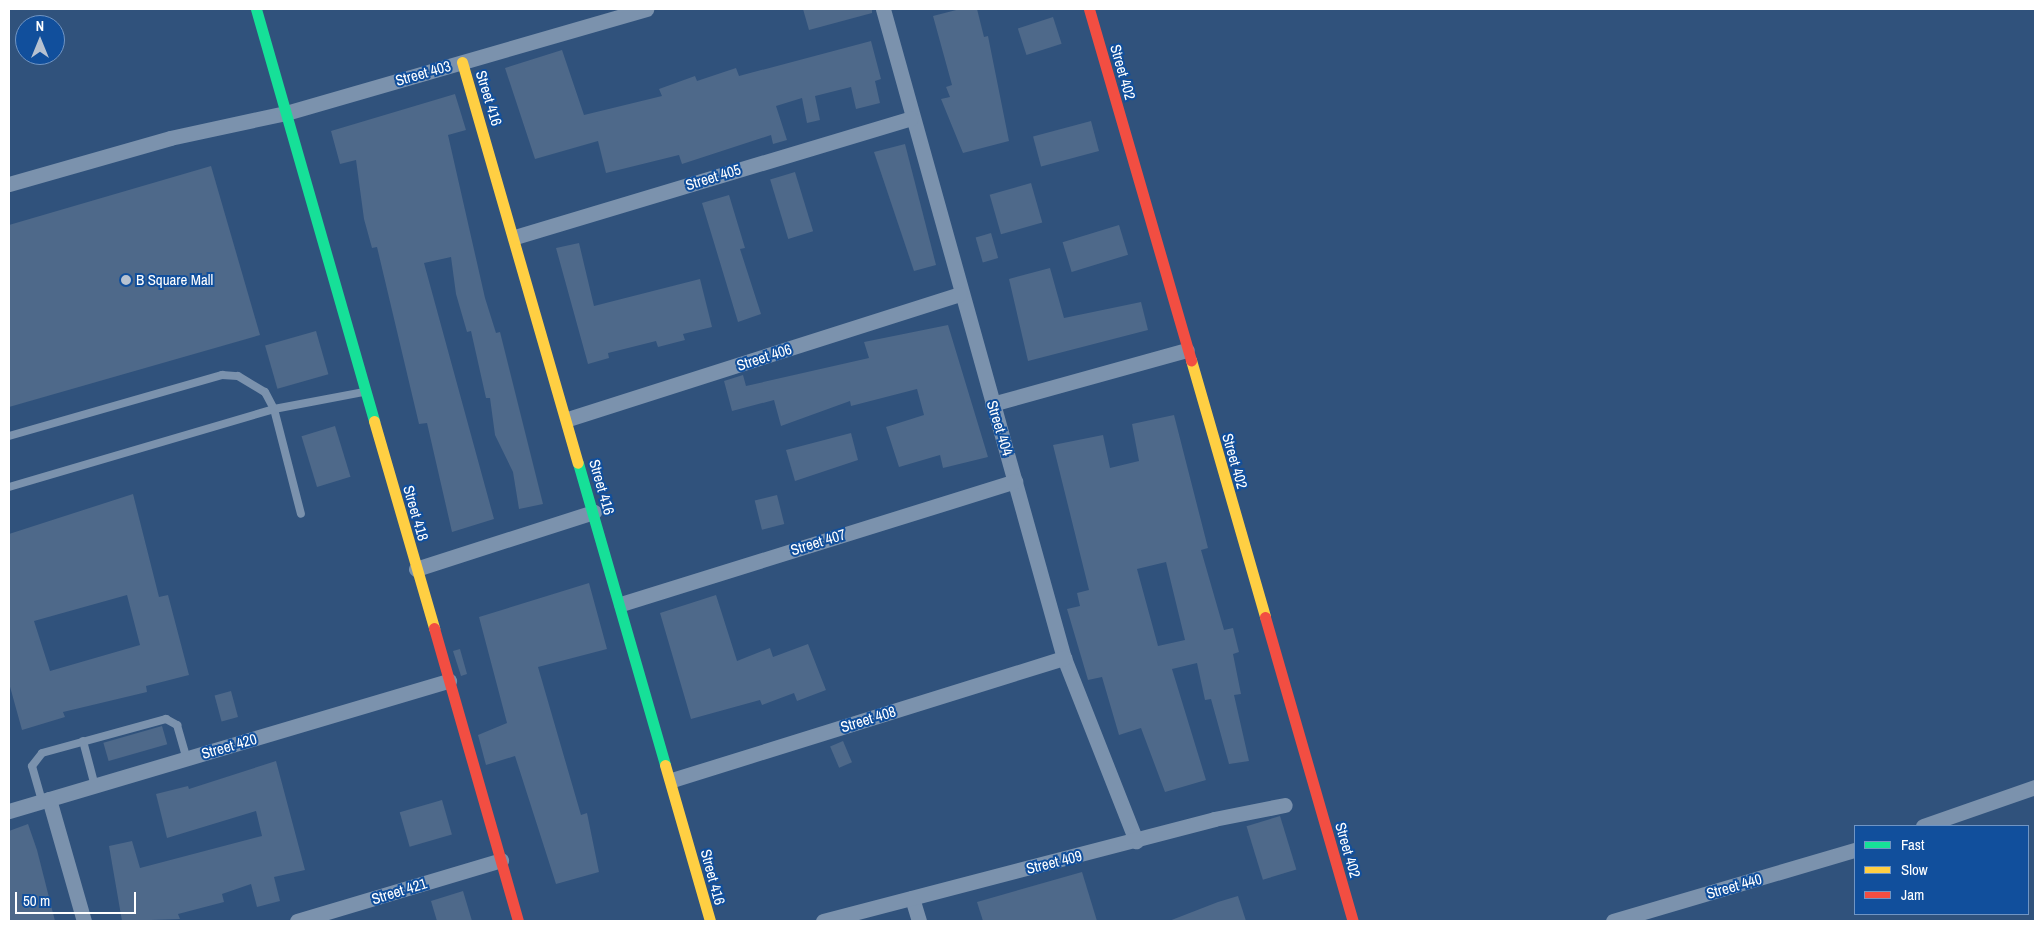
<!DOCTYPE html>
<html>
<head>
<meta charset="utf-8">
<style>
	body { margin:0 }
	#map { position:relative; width:2044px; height:930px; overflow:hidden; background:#30527c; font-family:"Archivo Narrow",sans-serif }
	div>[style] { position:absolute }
	.building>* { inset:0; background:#4e698a; transform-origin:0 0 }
	.lane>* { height:8px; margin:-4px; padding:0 4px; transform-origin:4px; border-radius:4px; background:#7b92ad }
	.street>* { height:15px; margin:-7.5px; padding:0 7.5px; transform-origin:7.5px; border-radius:7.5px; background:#7b92ad }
	.fast>* { height:11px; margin:-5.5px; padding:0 5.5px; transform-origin:5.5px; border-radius:5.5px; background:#16e098 }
	.slow>* { height:11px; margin:-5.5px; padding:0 5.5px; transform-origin:5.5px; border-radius:5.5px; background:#ffcf43 }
	.jam>* { height:11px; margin:-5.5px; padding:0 5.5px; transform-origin:5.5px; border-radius:5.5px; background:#f24e42 }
	.dots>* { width:14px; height:14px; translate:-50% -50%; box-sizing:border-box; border:2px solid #114f9c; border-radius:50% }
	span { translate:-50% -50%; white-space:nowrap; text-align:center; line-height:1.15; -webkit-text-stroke:4px #114f9c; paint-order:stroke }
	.street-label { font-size:15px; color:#fff }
	.poi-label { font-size:15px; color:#fff }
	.left { translate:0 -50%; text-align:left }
	.frame { position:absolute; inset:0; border:10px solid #fff; pointer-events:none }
	.legend { position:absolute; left:1854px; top:825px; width:175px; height:90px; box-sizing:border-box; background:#114f9c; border:1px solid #7095c4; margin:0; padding:6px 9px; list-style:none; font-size:15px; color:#fff }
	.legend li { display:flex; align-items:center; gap:10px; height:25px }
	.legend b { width:25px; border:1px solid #7095c4 }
	.north { position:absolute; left:15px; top:15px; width:50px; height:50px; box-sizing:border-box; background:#114f9c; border:1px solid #7095c4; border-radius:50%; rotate:0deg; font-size:14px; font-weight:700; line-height:20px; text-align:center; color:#fff }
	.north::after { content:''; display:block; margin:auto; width:18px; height:22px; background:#b7c2d1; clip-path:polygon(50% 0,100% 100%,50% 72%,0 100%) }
	.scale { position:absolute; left:15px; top:892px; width:121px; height:22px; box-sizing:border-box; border:2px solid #fff; border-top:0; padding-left:6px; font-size:15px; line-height:18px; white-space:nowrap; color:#fff; -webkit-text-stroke:4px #114f9c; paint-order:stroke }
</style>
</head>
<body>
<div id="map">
	<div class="building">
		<div style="clip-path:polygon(803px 9px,872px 9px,872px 13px,809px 30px)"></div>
		<div style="clip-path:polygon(960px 9px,977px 9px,984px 37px,988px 36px,1009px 141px,963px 153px,941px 99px,950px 97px,946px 87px,952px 85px,933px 16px)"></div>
		<div style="left:1053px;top:17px;width:28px;height:37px;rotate:72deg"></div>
		<div style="clip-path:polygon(871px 41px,881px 79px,875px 81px,880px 103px,856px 109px,851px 87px,815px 96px,820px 120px,807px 123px,802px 98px,776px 106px,787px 140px,773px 144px,771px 135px,682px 164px,679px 155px,606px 173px,598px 141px,535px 159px,505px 68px,562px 50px,584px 115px,662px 96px,659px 89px,695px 76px,697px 81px,736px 68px,739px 76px)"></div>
		<div style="clip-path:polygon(455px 94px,466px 130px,448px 135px,485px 298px,496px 333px,500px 332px,543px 504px,519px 509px,513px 472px,495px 435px,490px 398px,486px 398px,471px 331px,467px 332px,456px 294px,451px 257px,424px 263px,494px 519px,452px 532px,427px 423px,419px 424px,377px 247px,372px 248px,364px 219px,356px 160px,340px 164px,331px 131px)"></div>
		<div style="left:1091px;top:121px;width:31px;height:60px;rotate:75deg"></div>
		<div style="clip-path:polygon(905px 144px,936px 265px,914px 271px,874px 152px)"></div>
		<div style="clip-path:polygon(211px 166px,260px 335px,9px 407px,9px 225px)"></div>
		<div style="left:795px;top:172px;width:62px;height:26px;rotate:73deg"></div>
		<div style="left:1031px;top:183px;width:41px;height:43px;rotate:74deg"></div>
		<div style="clip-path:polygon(729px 195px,745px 248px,740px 249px,761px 314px,738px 322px,702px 203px)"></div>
		<div style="left:1119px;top:225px;width:31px;height:59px;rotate:73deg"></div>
		<div style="left:991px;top:233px;width:26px;height:16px;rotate:74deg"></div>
		<div style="clip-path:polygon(579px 243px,594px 306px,700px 279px,712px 327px,683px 334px,685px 340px,658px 347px,656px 341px,608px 353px,609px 358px,588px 364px,556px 248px)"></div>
		<div style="clip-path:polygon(1050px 268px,1064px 318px,1141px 302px,1148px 330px,1028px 361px,1009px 279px)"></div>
		<div style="clip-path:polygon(948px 325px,988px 457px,943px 468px,940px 455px,899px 467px,886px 427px,924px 415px,917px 389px,851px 406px,850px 401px,781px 426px,774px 400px,732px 411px,724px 381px,743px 375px,746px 386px,869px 358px,864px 342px)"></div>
		<div style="left:316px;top:331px;width:45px;height:53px;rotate:74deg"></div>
		<div style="clip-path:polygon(evenodd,1174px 415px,1208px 548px,1201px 550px,1224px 630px,1233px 628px,1239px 652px,1233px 654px,1241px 694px,1234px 695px,1249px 761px,1229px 764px,1211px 699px,1205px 700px,1197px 663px,1172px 669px,1206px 780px,1165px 792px,1141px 728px,1119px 735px,1102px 677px,1088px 680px,1067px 609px,1080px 606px,1077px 593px,1089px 590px,1053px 445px,1103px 435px,1110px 468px,1139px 461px,1132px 424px,1174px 415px,1166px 562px,1185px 640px,1158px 646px,1137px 569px,1166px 562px)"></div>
		<div style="left:335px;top:426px;width:53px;height:35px;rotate:73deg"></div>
		<div style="clip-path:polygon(851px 433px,858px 460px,795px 481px,786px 450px)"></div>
		<div style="clip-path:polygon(evenodd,133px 494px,159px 597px,168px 595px,189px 675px,146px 686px,147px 692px,63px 712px,65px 717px,22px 730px,9px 683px,9px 534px,133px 494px,127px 595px,140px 645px,50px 671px,34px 621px,127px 595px)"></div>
		<div style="left:777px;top:495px;width:30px;height:23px;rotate:76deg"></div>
		<div style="clip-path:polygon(589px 583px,607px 649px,538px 667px,581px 815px,587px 813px,599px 872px,556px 884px,515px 756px,486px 765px,478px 735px,507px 723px,479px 617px)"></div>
		<div style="clip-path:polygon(716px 595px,737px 661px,770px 648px,773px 657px,808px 644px,826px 690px,797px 701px,794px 693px,762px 705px,760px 700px,691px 719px,660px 613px)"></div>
		<div style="clip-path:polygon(460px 649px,467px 674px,461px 676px,453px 651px)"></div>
		<div style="left:231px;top:691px;width:27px;height:17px;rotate:75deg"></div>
		<div style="left:162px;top:726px;width:19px;height:61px;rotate:74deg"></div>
		<div style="left:843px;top:741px;width:23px;height:14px;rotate:67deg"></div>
		<div style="clip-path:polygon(276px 761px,305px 870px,274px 877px,280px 901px,257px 907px,251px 884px,222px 894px,224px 902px,178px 914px,180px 919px,122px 921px,109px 846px,132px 841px,140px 868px,262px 836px,256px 811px,167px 838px,156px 794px,188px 786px,189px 789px)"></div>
		<div style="left:442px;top:800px;width:36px;height:44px;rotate:74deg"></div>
		<div style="left:1280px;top:816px;width:56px;height:35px;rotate:73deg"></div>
		<div style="clip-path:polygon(28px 824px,37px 850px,55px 921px,9px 921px,9px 831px)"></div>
		<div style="clip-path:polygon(1082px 872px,1097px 921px,983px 921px,977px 902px)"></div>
		<div style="clip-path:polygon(463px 891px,472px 921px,437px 921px,431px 901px)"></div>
		<div style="clip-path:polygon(1238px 896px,1246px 921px,1169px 921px,1218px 902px)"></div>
	</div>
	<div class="lane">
		<div style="left:9px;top:436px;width:222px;rotate:-16deg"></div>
		<div style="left:222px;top:375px;width:16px;rotate:4deg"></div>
		<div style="left:238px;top:376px;width:31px;rotate:31deg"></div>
		<div style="left:265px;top:392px;width:19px;rotate:62deg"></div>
		<div style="left:274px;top:409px;width:108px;rotate:75.6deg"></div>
		<div style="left:9px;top:487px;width:276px;rotate:-16.4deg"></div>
		<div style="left:274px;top:409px;width:92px;rotate:-10.7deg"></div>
		<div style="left:83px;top:741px;width:47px;rotate:75.1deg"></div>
		<div style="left:42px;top:801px;width:36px;rotate:-106deg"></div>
		<div style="left:32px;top:766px;width:16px;rotate:-52deg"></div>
		<div style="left:42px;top:753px;width:129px;rotate:-15.3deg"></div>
		<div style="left:166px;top:719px;width:13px;rotate:29deg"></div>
		<div style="left:177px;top:725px;width:35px;rotate:74deg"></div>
	</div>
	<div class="street">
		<div style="left:883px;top:9px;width:674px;rotate:74.42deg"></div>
		<div style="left:1064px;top:658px;width:197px;rotate:68.5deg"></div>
		<div style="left:9px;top:184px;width:167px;rotate:-15.9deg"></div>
		<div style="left:170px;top:138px;width:119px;rotate:-12.2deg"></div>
		<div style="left:286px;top:113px;width:375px;rotate:-16.1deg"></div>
		<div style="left:515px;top:237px;width:413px;rotate:-16.7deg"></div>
		<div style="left:992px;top:404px;width:202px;rotate:-15.5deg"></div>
		<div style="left:568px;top:419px;width:411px;rotate:-17.7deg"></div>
		<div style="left:416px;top:569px;width:187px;rotate:-17.8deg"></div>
		<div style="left:621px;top:604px;width:413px;rotate:-17.3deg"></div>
		<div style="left:672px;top:780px;width:411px;rotate:-17.3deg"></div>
		<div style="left:49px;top:799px;width:127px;rotate:74deg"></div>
		<div style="left:9px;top:811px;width:459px;rotate:-16.5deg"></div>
		<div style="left:1923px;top:826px;width:119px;rotate:-19.2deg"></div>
		<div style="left:912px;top:898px;width:24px;rotate:73deg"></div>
		<div style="left:297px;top:921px;width:213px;rotate:-16.6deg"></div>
		<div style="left:823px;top:921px;width:404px;rotate:-14.6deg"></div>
		<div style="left:1214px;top:819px;width:72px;rotate:-11.2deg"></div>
		<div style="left:1613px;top:921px;width:252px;rotate:-16.4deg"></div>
	</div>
	<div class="fast">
		<div style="left:256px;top:9px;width:429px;rotate:74deg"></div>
		<div style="left:578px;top:463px;width:314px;rotate:73.9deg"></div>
	</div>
	<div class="slow">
		<div style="left:462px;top:62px;width:417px;rotate:73.9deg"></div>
		<div style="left:1191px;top:360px;width:267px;rotate:73.9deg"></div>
		<div style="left:374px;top:421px;width:216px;rotate:73.8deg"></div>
		<div style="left:665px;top:765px;width:162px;rotate:73.9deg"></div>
	</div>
	<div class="jam">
		<div style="left:1089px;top:9px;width:366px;rotate:73.8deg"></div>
		<div style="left:1265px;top:617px;width:316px;rotate:73.9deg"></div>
		<div style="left:434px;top:628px;width:305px;rotate:74deg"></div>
	</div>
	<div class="dots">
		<div style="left:126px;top:280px;background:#b7c2d1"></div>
	</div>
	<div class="street-label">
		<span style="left:1123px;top:72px;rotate:74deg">Street 402</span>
		<span style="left:423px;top:73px;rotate:-16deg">Street 403</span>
		<span style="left:489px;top:98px;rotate:73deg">Street 416</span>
		<span style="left:713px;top:177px;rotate:-17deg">Street 405</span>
		<span style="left:764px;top:357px;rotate:-18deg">Street 406</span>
		<span style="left:1000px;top:428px;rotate:73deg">Street 404</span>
		<span style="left:1235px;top:461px;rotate:74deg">Street 402</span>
		<span style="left:602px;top:487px;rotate:74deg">Street 416</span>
		<span style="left:416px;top:513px;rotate:74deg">Street 418</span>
		<span style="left:818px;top:542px;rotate:-17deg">Street 407</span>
		<span style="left:868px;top:719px;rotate:-17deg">Street 408</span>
		<span style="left:229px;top:746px;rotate:-16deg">Street 420</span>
		<span style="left:1348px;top:850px;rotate:74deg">Street 402</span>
		<span style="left:1054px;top:862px;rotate:-14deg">Street 409</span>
		<span style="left:713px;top:877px;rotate:75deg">Street 416</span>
		<span style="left:1734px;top:886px;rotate:-16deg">Street 440</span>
		<span style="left:399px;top:891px;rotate:-17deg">Street 421</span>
	</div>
	<div class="poi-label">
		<span class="left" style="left:136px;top:280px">B Square Mall</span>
	</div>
	<div class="frame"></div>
	<ul class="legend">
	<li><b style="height:6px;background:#16e098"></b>Fast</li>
	<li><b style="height:6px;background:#ffcf43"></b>Slow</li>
	<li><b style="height:6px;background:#f24e42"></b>Jam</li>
	</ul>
	<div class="north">N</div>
	<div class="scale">50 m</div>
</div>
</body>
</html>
